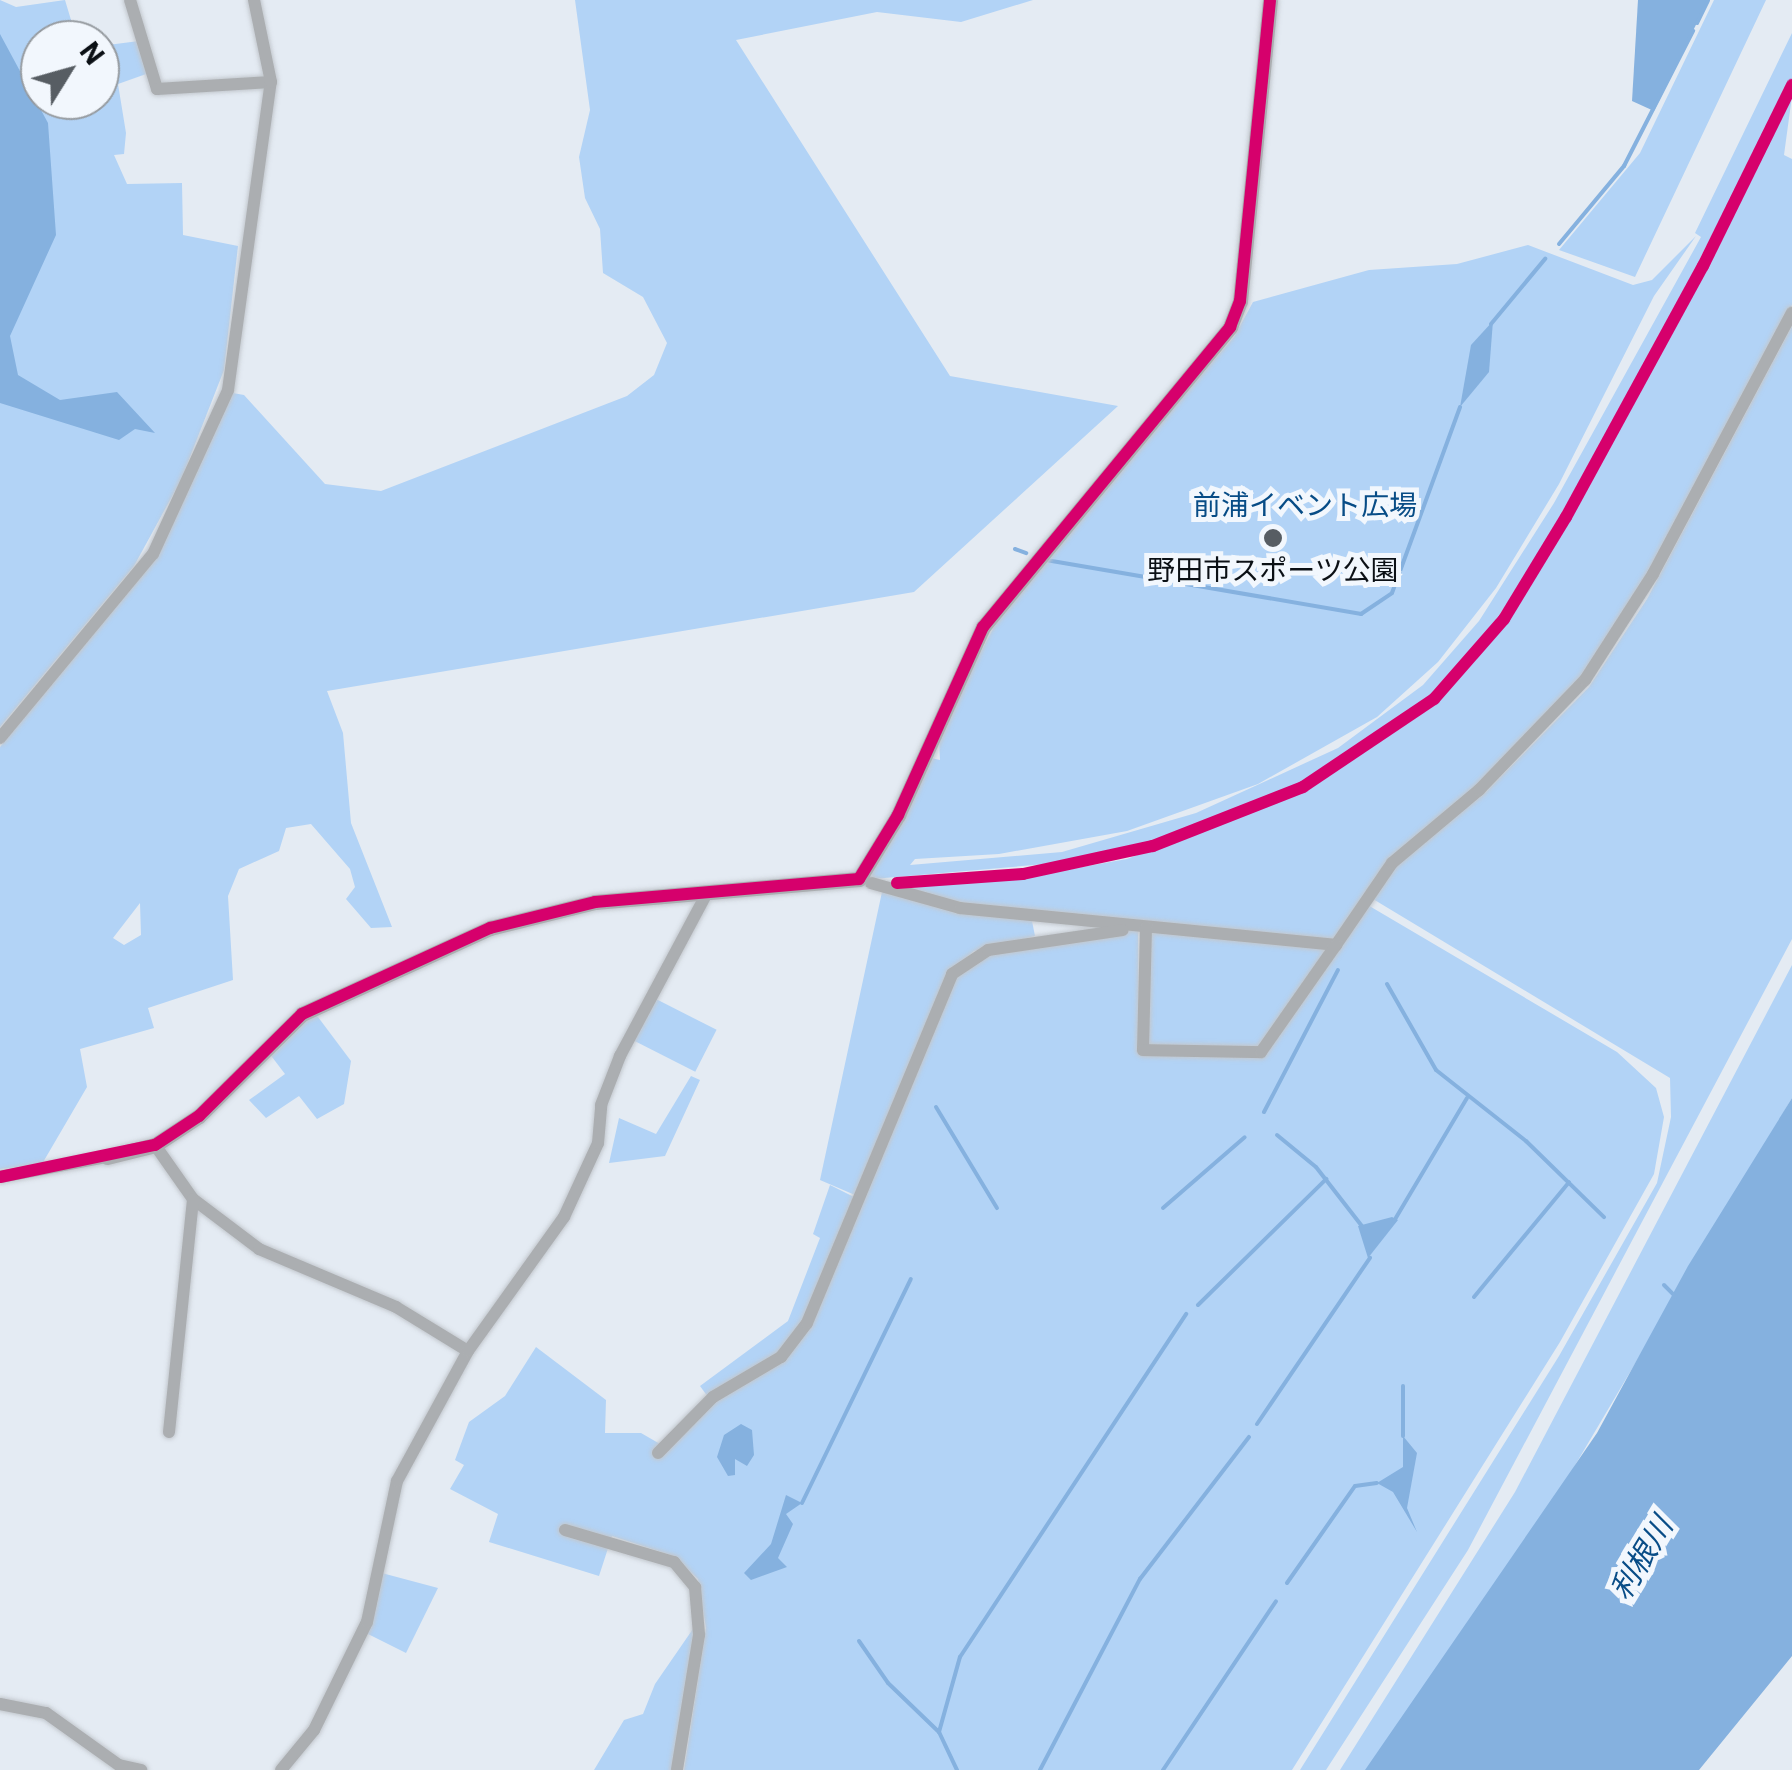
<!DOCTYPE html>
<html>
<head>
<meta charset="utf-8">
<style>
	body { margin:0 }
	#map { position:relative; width:1792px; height:1770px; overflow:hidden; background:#e4ebf3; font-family:"IBM Plex Sans","Noto Sans JP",sans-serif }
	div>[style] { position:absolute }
	.green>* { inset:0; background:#b2d3f6; transform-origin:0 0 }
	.water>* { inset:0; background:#85b1df }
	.stream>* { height:4px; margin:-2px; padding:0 2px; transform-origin:2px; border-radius:2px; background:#85b1df }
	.roads { filter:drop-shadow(0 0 2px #c3c8ce) drop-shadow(0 0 2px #c3c8ce) }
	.minor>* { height:12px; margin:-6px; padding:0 6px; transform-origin:6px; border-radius:6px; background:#abaeb1 }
	.tertiary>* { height:15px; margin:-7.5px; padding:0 7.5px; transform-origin:7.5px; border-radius:7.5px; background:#abaeb1 }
	.cycleway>* { height:12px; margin:-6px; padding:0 6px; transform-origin:6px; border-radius:6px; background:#d6006c }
	.dots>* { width:28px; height:28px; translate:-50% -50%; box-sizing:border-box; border:5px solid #f2f7fd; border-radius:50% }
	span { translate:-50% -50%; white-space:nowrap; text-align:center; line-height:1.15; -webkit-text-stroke:10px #f2f7fd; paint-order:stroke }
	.park-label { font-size:28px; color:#074c86 }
	.poi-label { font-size:28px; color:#0b1015 }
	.water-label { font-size:30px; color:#094d87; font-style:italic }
	.north { position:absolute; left:20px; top:20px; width:100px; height:100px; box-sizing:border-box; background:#f2f7fd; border:2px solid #969ba0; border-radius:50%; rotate:53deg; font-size:28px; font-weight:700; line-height:40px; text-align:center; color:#0b1015 }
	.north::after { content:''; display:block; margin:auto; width:35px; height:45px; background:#575d63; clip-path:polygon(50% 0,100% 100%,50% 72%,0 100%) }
</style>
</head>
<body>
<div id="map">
	<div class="green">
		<div style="clip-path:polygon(0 0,16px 7px,65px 0,77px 40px,40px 40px,40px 100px,100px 100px,100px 46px,139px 41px,149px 73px,118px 84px,126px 133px,124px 154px,114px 155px,127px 184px,182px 183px,183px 235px,238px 246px,224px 370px,181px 480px,134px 566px,0 727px)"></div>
		<div style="clip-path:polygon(evenodd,575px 0,1033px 0,961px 22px,877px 12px,736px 40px,950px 376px,1118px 406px,914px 592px,327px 691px,343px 733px,351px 823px,392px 927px,371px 928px,346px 899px,355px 887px,350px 869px,311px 824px,286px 828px,279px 851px,239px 869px,228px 896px,233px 980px,148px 1008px,154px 1028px,80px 1049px,87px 1087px,42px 1164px,0 1169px,0 747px,152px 564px,233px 393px,244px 395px,325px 484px,381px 491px,627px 396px,654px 375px,667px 343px,643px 297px,603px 273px,600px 229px,585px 198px,579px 157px,590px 110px,575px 0,140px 903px,141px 935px,124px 945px,113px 938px,140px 903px)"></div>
		<div style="clip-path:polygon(1714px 0,1766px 0,1635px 277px,1559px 250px,1640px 153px)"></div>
		<div style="clip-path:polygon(1792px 33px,1792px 78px,1653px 351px,1527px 574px,1481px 642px,1429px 698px,1326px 771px,1239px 811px,1145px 843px,1057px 863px,873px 879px,871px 870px,931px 758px,940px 760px,939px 739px,950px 711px,996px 623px,1057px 542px,1234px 337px,1253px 302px,1369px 270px,1457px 264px,1528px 245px,1633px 285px,1652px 280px,1696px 236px,1654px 296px,1559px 484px,1496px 588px,1438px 662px,1377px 717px,1258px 784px,1127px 831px,999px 854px,915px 859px,910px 865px,1062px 852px,1196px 813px,1338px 748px,1423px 685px,1479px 621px,1554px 503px,1701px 237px,1695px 233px)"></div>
		<div style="clip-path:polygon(1792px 96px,1784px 155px,1792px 159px,1792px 305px,1651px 571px,1574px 690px,1476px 788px,1406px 844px,1336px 939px,1001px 910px,882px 886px,1014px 879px,1127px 859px,1300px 793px,1416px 718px,1486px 646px,1579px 500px,1690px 301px)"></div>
		<div style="clip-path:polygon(1792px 326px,1792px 939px,1468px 1550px,1326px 1770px,1300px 1770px,1559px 1356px,1657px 1183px,1671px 1117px,1670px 1078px,1373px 899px,1398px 862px,1483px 795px,1589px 687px,1647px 599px)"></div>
		<div style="clip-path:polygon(882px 892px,1032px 921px,1035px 936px,974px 951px,950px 971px,855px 1195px,820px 1180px)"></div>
		<div style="clip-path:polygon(1366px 904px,1617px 1052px,1656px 1088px,1664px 1117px,1654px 1174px,1560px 1342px,1292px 1770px,684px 1770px,706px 1628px,698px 1579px,674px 1556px,612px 1536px,599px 1576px,489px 1542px,498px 1514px,450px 1489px,464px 1465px,455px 1460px,469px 1422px,505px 1396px,536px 1347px,606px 1400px,605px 1433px,641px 1433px,667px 1448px,684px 1425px,798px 1343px,948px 985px,982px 955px,1138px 929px,1139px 1053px,1252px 1055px)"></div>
		<div style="clip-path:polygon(1149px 929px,1329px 948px,1263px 1046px,1148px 1047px)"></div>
		<div style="clip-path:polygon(1792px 965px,1792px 1098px,1395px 1770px,1340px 1770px,1515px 1492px)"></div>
		<div style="left:656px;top:999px;width:68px;height:47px;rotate:27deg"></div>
		<div style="clip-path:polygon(315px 1013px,351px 1061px,344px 1104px,317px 1119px,299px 1096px,266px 1118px,249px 1100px,285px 1074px,269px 1053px)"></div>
		<div style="clip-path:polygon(691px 1076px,700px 1080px,665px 1156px,609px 1163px,619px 1118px,656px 1134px)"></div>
		<div style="clip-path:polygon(830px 1185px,854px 1197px,810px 1309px,779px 1354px,708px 1397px,700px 1386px,788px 1321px,820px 1238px,813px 1234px)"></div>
		<div style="clip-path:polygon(378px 1572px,438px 1588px,406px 1653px,366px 1633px)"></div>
		<div style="clip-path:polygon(695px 1626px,672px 1770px,594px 1770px,624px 1720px,643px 1714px,655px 1684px)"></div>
	</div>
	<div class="water">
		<div style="clip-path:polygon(1638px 0,1708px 0,1654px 111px,1632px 101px)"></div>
		<div style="clip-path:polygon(0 34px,48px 123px,56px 235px,10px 336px,18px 375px,60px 400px,117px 392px,155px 433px,135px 429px,119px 440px,0 403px)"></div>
		<div style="clip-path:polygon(1493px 321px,1489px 372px,1460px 407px,1471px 345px)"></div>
		<div style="clip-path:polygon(1792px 1098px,1792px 1656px,1699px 1770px,1365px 1770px,1597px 1433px,1688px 1266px)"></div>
		<div style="clip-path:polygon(1392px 1217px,1398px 1220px,1368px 1258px,1358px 1226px)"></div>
		<div style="clip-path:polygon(741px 1424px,752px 1430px,754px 1455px,747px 1466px,735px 1459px,735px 1475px,728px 1476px,717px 1457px,724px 1435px)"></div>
		<div style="clip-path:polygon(1403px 1436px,1417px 1453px,1407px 1508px,1417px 1532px,1393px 1492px,1377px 1483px,1403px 1467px)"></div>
		<div style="clip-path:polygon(786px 1495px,802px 1503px,786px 1514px,793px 1524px,778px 1558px,787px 1567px,751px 1580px,744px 1573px,771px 1544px)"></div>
	</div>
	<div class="stream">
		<div style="left:1697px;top:23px;width:25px;rotate:-64deg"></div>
		<div style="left:1559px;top:244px;width:102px;rotate:-50.2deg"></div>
		<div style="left:1624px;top:166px;width:152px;rotate:-62.9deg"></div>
		<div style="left:1491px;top:324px;width:85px;rotate:-50.3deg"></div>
		<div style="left:1015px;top:549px;width:12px;rotate:20deg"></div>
		<div style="left:1046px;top:560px;width:320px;rotate:9.7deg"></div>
		<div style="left:1361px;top:614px;width:37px;rotate:-34deg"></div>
		<div style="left:1392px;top:593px;width:198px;rotate:-69.9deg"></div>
		<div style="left:1387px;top:984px;width:99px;rotate:60.3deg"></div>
		<div style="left:1436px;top:1070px;width:115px;rotate:38.3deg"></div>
		<div style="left:1526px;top:1141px;width:109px;rotate:44.3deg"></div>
		<div style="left:936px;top:1107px;width:118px;rotate:58.9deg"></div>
		<div style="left:1264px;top:1112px;width:160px;rotate:-62.5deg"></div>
		<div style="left:1277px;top:1135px;width:50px;rotate:39.4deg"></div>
		<div style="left:1316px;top:1167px;width:75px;rotate:52.1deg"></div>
		<div style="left:1163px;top:1208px;width:108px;rotate:-40.9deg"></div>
		<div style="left:1394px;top:1221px;width:143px;rotate:-59.3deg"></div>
		<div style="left:1664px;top:1285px;width:16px;rotate:45deg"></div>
		<div style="left:1474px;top:1297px;width:149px;rotate:-50.4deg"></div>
		<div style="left:1198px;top:1305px;width:180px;rotate:-44.5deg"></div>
		<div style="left:1403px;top:1386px;width:50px;rotate:90deg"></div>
		<div style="left:1257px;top:1424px;width:201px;rotate:-55.8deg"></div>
		<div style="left:802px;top:1503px;width:249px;rotate:-64.1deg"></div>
		<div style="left:1287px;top:1583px;width:118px;rotate:-55deg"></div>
		<div style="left:1355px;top:1486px;width:22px;rotate:-8deg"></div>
		<div style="left:859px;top:1641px;width:51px;rotate:55.4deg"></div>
		<div style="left:888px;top:1683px;width:71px;rotate:43.9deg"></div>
		<div style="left:939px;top:1732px;width:42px;rotate:64.7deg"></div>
		<div style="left:939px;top:1732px;width:78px;rotate:-74.4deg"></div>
		<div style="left:960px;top:1657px;width:411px;rotate:-56.6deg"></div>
		<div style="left:1040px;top:1770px;width:216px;rotate:-62.4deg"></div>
		<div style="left:1140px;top:1579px;width:179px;rotate:-52.5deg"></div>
		<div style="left:1163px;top:1770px;width:203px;rotate:-56.2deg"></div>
	</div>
	<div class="roads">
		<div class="minor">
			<div style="left:130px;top:0;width:93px;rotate:73.1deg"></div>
			<div style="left:157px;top:89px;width:114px;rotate:-3.5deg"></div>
			<div style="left:0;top:738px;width:239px;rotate:-50.3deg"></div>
			<div style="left:153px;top:554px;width:180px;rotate:-65.4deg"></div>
			<div style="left:228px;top:390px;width:311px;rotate:-82.1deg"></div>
			<div style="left:271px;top:82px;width:84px;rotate:-101.7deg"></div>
			<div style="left:871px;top:883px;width:92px;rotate:15.7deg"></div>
			<div style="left:960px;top:908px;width:378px;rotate:5.6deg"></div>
			<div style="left:1336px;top:945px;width:99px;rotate:-55.7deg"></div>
			<div style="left:1392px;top:863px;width:114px;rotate:-40deg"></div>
			<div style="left:1479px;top:790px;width:153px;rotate:-46.1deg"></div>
			<div style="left:1585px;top:680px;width:126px;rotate:-57.3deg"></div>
			<div style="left:1653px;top:574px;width:296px;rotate:-62deg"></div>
			<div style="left:1146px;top:927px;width:123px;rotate:91.4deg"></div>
			<div style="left:1143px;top:1050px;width:118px;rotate:1deg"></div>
			<div style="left:1261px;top:1052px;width:131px;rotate:-55deg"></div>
			<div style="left:155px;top:1145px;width:66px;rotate:54.9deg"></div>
			<div style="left:193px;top:1199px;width:83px;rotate:37.1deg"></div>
			<div style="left:259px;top:1249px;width:149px;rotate:22.9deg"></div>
			<div style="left:396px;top:1307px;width:84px;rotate:31.4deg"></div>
			<div style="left:0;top:1177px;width:109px;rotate:-10.6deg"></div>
			<div style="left:169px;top:1432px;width:234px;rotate:-84.1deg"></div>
			<div style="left:658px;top:1453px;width:78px;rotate:-45.5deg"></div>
			<div style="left:713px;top:1397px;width:79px;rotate:-30.5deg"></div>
			<div style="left:781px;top:1357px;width:43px;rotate:-52.6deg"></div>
			<div style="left:807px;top:1323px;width:378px;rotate:-67.4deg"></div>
			<div style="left:952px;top:974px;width:43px;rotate:-33.7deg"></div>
			<div style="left:988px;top:950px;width:136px;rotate:-8.4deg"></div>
			<div style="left:565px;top:1530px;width:114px;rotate:16.4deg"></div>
			<div style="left:674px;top:1562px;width:33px;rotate:50deg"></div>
			<div style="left:695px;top:1587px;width:48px;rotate:85.2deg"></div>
			<div style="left:699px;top:1635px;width:137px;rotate:99.3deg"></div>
			<div style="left:0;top:1704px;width:47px;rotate:11.1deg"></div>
			<div style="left:46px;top:1713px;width:90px;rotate:35.5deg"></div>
			<div style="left:119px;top:1765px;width:23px;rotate:13deg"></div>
			<div style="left:281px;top:1770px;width:52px;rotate:-50.5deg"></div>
			<div style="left:314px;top:1730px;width:120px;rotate:-63.9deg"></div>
			<div style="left:367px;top:1622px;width:144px;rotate:-78deg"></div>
			<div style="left:397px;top:1481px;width:148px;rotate:-61.4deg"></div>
			<div style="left:468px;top:1351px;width:165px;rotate:-54.4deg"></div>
			<div style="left:564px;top:1217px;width:81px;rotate:-65.3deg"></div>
			<div style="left:598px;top:1143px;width:38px;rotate:-85deg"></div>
			<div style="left:601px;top:1105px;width:53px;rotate:-68.8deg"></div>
			<div style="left:620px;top:1056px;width:185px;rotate:-61.9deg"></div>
		</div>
		<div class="tertiary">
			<div style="left:107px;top:1157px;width:49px;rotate:-14deg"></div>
			<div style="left:155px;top:1145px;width:53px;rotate:-33.4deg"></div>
			<div style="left:199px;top:1116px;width:145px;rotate:-44.7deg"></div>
			<div style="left:302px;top:1014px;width:207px;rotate:-24.6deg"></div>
			<div style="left:490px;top:928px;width:108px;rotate:-13.9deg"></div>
			<div style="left:595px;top:902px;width:265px;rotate:-5deg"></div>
			<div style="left:859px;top:879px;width:75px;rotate:-58.6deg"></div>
			<div style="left:898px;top:815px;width:206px;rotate:-65.7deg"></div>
			<div style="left:983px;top:627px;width:389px;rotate:-50.5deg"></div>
			<div style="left:1230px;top:327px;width:28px;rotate:-69deg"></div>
			<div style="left:1240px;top:301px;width:302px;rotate:-84.3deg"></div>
		</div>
	</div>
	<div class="cycleway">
		<div style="left:897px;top:883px;width:126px;rotate:-4.1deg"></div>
		<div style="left:1023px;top:874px;width:133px;rotate:-12.2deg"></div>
		<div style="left:1153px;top:846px;width:161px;rotate:-21.5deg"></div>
		<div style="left:1303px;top:787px;width:158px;rotate:-33.9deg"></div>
		<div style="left:1434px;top:699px;width:106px;rotate:-48.8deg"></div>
		<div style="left:1504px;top:619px;width:119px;rotate:-58.7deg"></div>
		<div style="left:1566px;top:517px;width:286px;rotate:-61.4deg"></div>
		<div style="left:1703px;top:266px;width:202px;rotate:-63.8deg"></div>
		<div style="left:0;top:1177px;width:158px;rotate:-11.7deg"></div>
		<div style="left:155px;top:1145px;width:53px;rotate:-33.4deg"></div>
		<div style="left:199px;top:1116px;width:145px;rotate:-44.7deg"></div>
		<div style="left:302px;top:1014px;width:207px;rotate:-24.6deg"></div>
		<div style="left:490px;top:928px;width:108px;rotate:-13.9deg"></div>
		<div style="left:595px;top:902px;width:265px;rotate:-5deg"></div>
		<div style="left:859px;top:879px;width:75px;rotate:-58.6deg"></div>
		<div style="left:898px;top:815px;width:206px;rotate:-65.7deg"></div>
		<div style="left:983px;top:627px;width:389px;rotate:-50.5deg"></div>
		<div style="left:1230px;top:327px;width:28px;rotate:-69deg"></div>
		<div style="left:1240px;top:301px;width:302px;rotate:-84.3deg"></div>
	</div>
	<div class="dots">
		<div style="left:1273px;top:538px;background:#575d63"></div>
	</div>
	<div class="park-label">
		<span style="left:1305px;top:505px">前浦イベント広場</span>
	</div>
	<div class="poi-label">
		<span style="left:1273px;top:570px">野田市スポーツ公園</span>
	</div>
	<div class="water-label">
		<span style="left:1641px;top:1558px;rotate:-59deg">利根川</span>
	</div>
	<div class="north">N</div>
</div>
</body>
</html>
